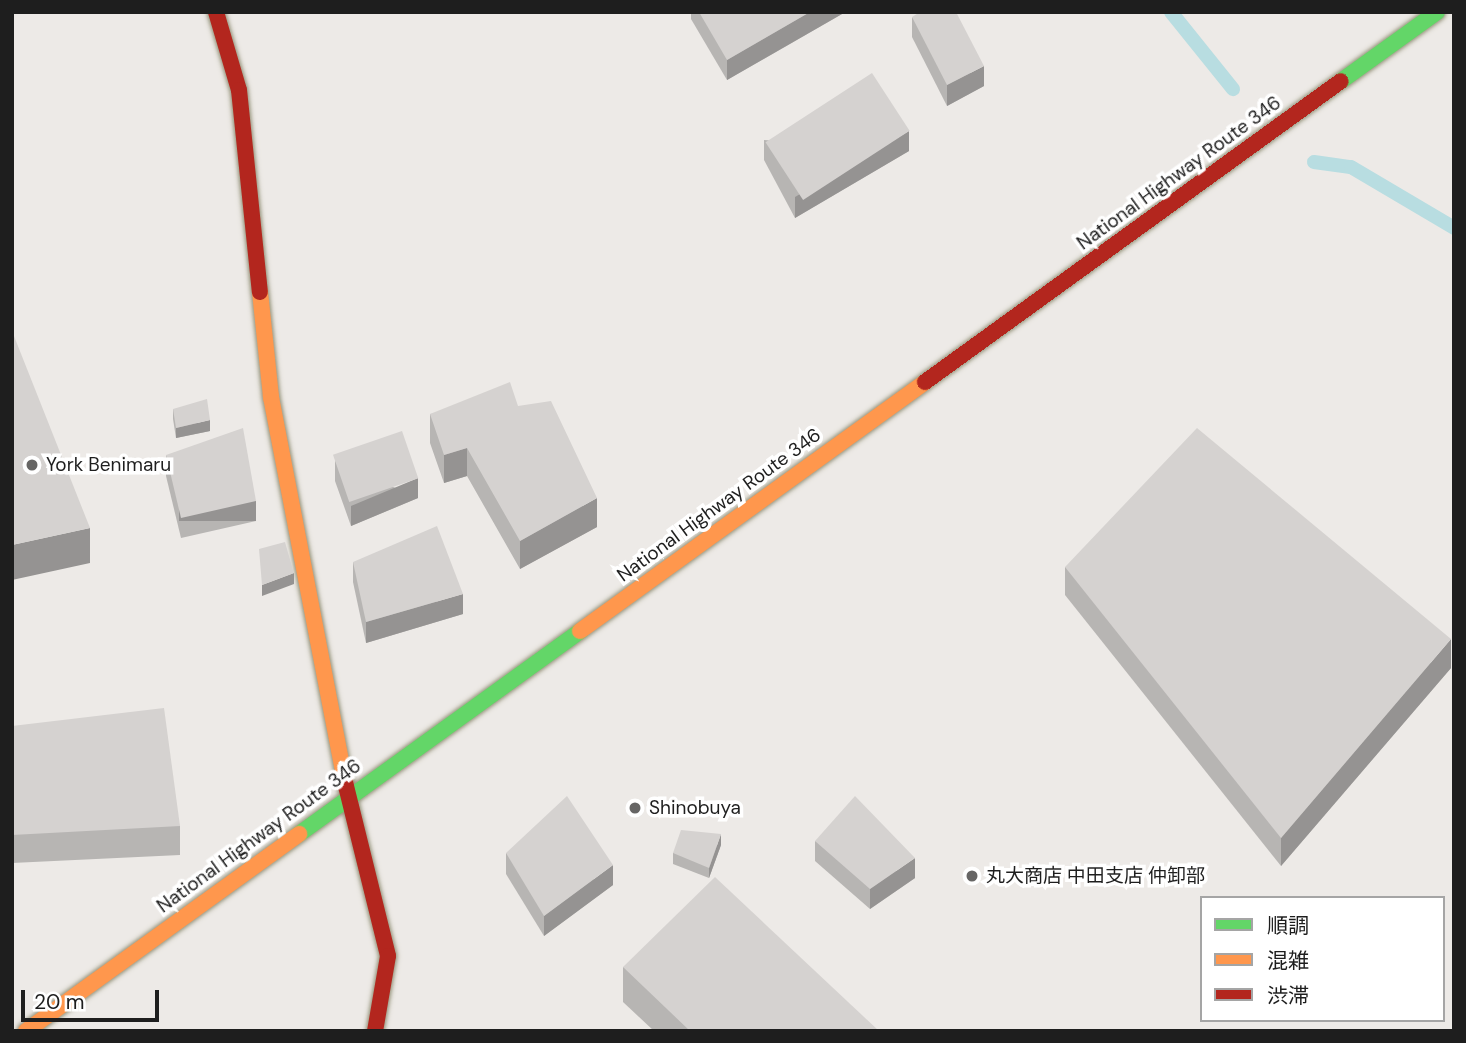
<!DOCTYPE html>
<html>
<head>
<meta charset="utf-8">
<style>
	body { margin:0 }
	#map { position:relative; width:1466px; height:1043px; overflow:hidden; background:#edeae7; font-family:"DM Sans","Noto Sans JP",sans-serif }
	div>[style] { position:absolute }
	.stream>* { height:14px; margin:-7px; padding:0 7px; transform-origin:7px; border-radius:7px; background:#b8dde1 }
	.roads { filter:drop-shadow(0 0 2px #98967e) drop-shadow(0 0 2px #98967e) }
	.fast>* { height:16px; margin:-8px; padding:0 8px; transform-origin:8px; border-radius:8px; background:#63d668 }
	.slow>* { height:16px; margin:-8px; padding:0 8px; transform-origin:8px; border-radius:8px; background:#ff974d }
	.jam>* { height:16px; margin:-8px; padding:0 8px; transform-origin:8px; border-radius:8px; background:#b3261e }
	.wall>* { inset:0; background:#b7b5b3 }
	.shaded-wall>* { inset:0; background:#959392; transform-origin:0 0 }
	.building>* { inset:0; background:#d5d2d0; transform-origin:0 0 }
	.dots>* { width:19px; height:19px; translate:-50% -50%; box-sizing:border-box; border:4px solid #fff; border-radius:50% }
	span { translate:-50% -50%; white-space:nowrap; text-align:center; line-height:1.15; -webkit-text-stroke:7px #fff; paint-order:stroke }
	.street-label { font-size:19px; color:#1e1e1e }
	.poi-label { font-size:19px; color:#1e1e1e }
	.left { translate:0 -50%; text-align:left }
	.frame { position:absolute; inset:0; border:14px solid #1e1e1e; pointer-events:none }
	.legend { position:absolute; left:1200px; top:896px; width:245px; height:126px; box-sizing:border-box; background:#fff; border:2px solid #a5a5a5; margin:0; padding:9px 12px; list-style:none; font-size:21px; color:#1e1e1e }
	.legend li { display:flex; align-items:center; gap:14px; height:35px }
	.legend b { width:35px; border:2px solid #a5a5a5 }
	.scale { position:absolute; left:21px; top:990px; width:138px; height:32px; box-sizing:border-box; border:4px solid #1e1e1e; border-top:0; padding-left:9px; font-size:21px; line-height:24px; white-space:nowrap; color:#1e1e1e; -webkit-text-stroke:5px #fff; paint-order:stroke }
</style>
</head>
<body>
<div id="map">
	<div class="stream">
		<div style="left:1171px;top:12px;width:99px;rotate:51.2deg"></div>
		<div style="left:1314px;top:162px;width:37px;rotate:8deg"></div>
		<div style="left:1351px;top:167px;width:120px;rotate:30.6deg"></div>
	</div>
	<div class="roads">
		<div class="fast">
			<div style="left:1341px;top:81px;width:118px;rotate:-35.7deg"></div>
			<div style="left:299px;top:834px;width:347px;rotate:-35.8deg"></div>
		</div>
		<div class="slow">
			<div style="left:260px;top:292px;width:106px;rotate:84deg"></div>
			<div style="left:271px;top:397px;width:392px;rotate:79.1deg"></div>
			<div style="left:580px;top:631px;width:425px;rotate:-35.8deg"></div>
			<div style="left:26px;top:1031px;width:337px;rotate:-35.8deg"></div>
		</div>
		<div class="jam">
			<div style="left:216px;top:12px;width:81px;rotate:73.6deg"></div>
			<div style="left:239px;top:90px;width:203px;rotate:84.1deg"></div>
			<div style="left:925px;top:382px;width:513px;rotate:-35.89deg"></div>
			<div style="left:345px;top:782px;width:179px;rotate:76.1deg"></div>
			<div style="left:388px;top:956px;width:76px;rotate:99.8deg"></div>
		</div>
	</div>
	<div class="wall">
		<div style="clip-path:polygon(691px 12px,842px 12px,842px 14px,727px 80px,691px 19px)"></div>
		<div style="clip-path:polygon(912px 17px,984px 86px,947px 106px,912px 37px)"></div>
		<div style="clip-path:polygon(764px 140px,909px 151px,795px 218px,764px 160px)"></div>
		<div style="clip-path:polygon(518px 406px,597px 527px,520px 569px,467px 476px,444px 483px,430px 443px,430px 414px)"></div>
		<div style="clip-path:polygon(173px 409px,210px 431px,176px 438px,173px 419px)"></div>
		<div style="clip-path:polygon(166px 455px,256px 521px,181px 538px,166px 476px)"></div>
		<div style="clip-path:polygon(335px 461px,418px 498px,351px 526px,335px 481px)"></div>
		<div style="clip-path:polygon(353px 562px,463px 614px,366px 643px,353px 582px)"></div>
		<div style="clip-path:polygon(1065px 567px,1451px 668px,1281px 866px,1065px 595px)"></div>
		<div style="clip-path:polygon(12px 726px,180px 826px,180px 855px,12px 863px)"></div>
		<div style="clip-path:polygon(815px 841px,915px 878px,870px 909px,815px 861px)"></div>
		<div style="clip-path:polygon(721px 845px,709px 878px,673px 864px,673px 853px)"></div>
		<div style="clip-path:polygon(506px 853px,613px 885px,544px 936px,506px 874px)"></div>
		<div style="clip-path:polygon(623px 967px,879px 1031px,654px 1031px,623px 1002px)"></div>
	</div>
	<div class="shaded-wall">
		<div style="clip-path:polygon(810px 12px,842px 12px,842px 14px,727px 80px,727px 60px)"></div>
		<div style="clip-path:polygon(984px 66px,984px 86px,947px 106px,947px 85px)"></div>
		<div style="clip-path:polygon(909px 131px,909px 151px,795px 218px,795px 197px)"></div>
		<div style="clip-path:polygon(210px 420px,210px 431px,176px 438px,176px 428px)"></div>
		<div style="clip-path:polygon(467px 448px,467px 476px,444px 483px,444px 455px)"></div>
		<div style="clip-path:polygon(418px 478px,418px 498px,351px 526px,351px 506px)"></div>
		<div style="clip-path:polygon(597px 498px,597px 527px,520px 569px,520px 541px)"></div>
		<div style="left:256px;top:501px;width:20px;height:77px;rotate:90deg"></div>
		<div style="clip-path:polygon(90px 528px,90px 563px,12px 580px,12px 545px)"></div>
		<div style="clip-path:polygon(294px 573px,294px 584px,262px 596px,262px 585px)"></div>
		<div style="clip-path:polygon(463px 594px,463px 614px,366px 643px,366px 622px)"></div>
		<div style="clip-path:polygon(1451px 639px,1451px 668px,1281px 866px,1281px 838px)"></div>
		<div style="clip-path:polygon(721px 834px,721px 845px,709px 878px,709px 868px)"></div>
		<div style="clip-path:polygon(915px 858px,915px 878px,870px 909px,870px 889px)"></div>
		<div style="clip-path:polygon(613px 865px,613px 885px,544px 936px,544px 916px)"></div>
	</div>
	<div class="building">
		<div style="clip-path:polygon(699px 12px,810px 12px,727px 60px)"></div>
		<div style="clip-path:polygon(920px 12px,956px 12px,984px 66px,947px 85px,912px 17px)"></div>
		<div style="left:872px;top:73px;width:69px;height:127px;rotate:57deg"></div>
		<div style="clip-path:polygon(12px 331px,90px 528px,12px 545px)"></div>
		<div style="clip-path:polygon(510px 382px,518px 406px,551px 401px,597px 498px,520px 541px,467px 448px,444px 455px,430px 414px)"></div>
		<div style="clip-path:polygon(207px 399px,210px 420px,176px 428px,173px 409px)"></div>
		<div style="clip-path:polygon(243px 428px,256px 501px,181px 518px,166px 455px)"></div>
		<div style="clip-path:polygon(1197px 428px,1451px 639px,1281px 838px,1065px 567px)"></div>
		<div style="left:402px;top:431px;width:50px;height:73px;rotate:71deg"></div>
		<div style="clip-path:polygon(437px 526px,463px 594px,366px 622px,353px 562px)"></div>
		<div style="clip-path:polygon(285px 542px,294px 573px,262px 585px,259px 549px)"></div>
		<div style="clip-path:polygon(164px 708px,180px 826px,12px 835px,12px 726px)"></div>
		<div style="clip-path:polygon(567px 796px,613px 865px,544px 916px,506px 853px)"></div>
		<div style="clip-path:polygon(855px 796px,915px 858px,870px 889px,815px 841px)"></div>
		<div style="clip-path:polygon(681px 830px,721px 834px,709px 868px,673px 853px)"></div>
		<div style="clip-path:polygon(715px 877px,879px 1031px,690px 1031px,623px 967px)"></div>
	</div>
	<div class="dots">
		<div style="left:32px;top:465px;background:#666564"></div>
		<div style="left:635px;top:808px;background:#666564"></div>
		<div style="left:972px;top:876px;background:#666564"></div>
	</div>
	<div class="street-label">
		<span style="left:1179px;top:173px;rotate:-36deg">National Highway Route 346</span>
		<span style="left:719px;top:505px;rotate:-36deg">National Highway Route 346</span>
		<span style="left:259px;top:836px;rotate:-36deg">National Highway Route 346</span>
	</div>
	<div class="poi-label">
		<span class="left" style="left:46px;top:465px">York Benimaru</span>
		<span class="left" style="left:649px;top:808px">Shinobuya</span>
		<span class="left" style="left:986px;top:876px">丸大商店 中田支店 仲卸部</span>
	</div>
	<div class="frame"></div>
	<ul class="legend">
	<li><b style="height:9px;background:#63d668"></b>順調</li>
	<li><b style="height:9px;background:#ff974d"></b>混雑</li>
	<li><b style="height:9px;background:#b3261e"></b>渋滞</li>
	</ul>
	<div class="scale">20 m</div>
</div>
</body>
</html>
